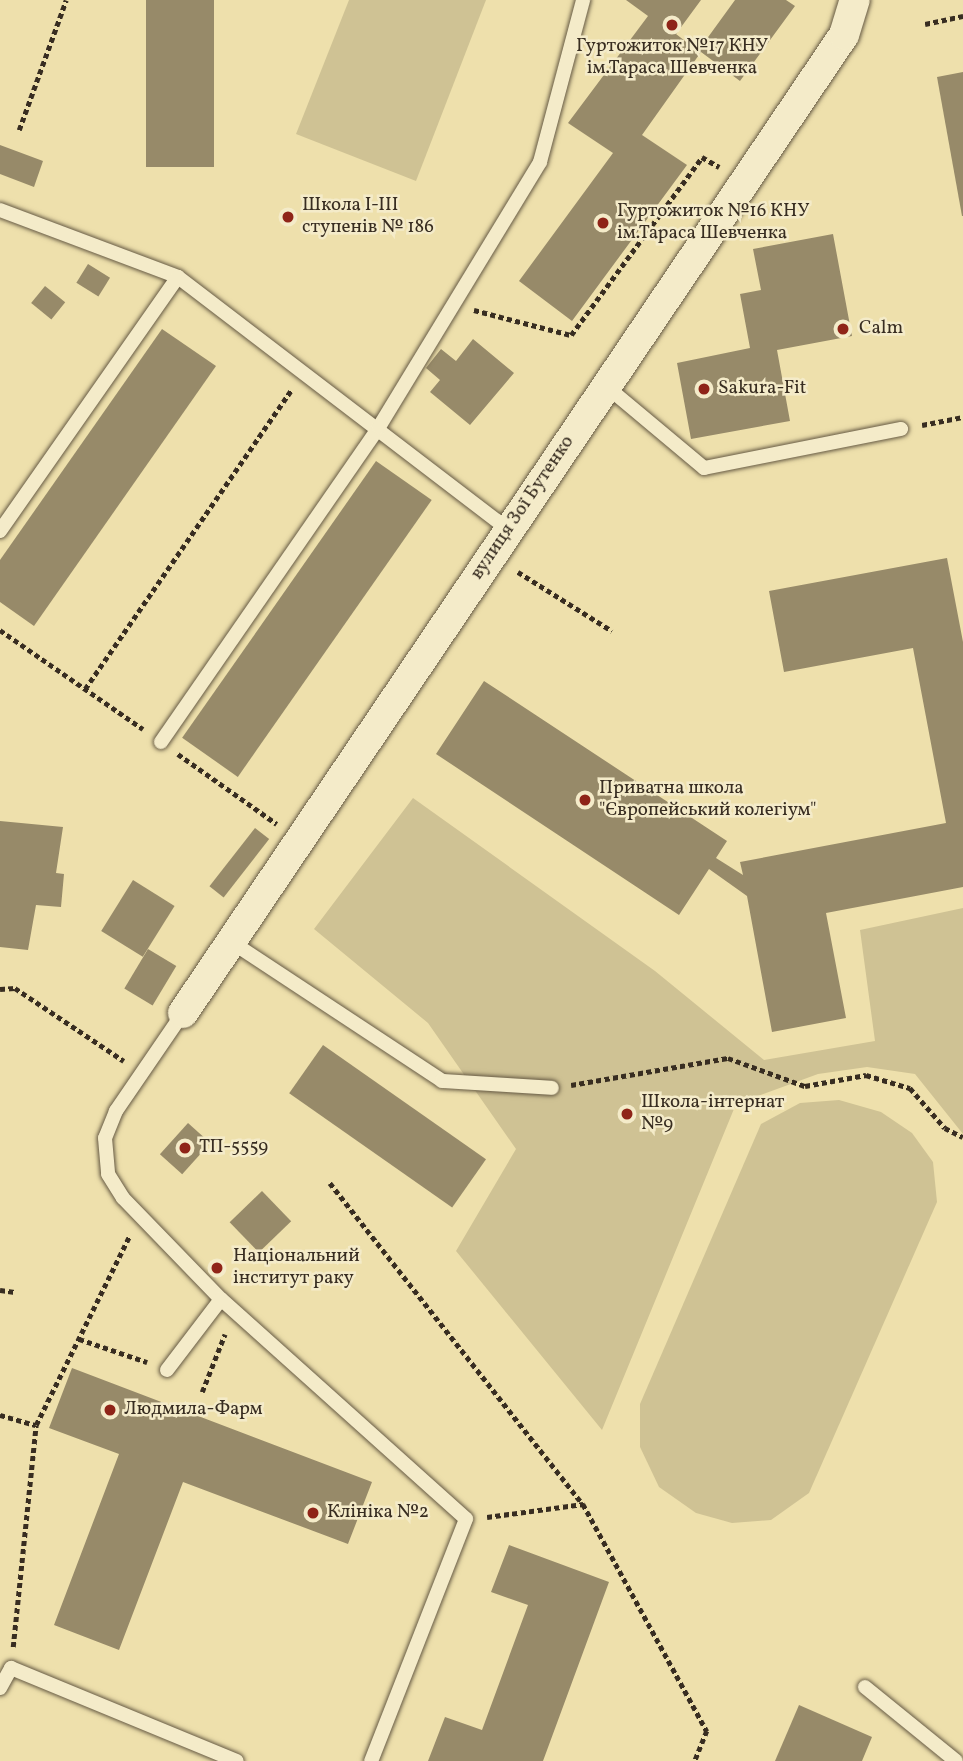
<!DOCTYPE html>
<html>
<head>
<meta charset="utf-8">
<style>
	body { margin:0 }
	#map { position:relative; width:963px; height:1761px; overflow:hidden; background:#eee0ac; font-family:Vollkorn,serif }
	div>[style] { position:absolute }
	.green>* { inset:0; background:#cfc294 }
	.building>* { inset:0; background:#978a69; transform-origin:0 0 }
	.path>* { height:4.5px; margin-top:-2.25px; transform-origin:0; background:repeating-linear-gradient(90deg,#382d21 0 5px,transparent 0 8.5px) }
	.roads { filter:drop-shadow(0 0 2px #665a44) drop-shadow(0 0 2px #665a44) }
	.lane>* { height:14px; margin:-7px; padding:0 7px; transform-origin:7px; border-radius:7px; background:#f4ebc9 }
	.street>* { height:30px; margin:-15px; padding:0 15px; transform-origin:15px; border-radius:15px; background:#f4ebc9 }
	.dots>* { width:19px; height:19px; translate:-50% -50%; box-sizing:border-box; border:4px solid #f4ebc9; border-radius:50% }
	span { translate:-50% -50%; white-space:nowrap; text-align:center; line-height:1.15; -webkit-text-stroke:5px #f4ebc9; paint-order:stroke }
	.poi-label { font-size:19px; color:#382d21 }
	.left { translate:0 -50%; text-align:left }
	.street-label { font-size:19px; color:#382d21 }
</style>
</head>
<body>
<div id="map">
	<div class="green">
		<div style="clip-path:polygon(349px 0,486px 0,416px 181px,296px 134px)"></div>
		<div style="clip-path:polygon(413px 798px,655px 971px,764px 1060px,875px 1041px,860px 930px,963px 908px,963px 1134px,915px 1074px,867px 1067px,818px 1074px,736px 1104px,602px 1430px,456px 1251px,516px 1149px,428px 1023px,314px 929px)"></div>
		<div style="clip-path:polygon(839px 1100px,881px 1112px,912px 1133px,933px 1162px,937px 1202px,809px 1493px,771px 1520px,732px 1523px,696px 1513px,659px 1487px,640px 1447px,640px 1404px,761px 1124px,800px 1103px)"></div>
	</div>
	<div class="building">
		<div style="left:146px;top:0;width:68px;height:167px"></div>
		<div style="clip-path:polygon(626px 0,701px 0,676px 34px,698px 51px,735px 0,786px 0,795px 6px,740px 81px,701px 52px,642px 135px,687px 165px,572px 321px,519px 281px,613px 153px,568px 123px,648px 16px)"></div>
		<div style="clip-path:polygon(963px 72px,963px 216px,962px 216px,937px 77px)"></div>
		<div style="clip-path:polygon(0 145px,43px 161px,34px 187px,0 174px)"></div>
		<div style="clip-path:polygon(833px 234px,852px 336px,777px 350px,790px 421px,691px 439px,677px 363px,750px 348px,740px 294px,761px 290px,753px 249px)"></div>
		<div style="left:88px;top:264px;width:26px;height:22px;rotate:32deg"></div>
		<div style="left:45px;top:286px;width:26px;height:22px;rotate:39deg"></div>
		<div style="clip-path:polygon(162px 329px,216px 366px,34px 626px,0 602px,0 560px)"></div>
		<div style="clip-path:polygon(473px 339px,514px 373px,470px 425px,430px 392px,440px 380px,426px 368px,441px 349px,456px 361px)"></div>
		<div style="left:376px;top:461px;width:68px;height:338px;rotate:35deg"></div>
		<div style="clip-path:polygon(947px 558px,963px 642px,963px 887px,826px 913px,846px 1018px,772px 1032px,747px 896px,709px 869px,679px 915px,436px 754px,484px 681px,727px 841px,716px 858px,743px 875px,740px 862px,946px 823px,913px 648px,784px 672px,769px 591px)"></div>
		<div style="clip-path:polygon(0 821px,63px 827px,56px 873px,64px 874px,61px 907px,36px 905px,28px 950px,0 947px)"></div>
		<div style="left:255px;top:828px;width:18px;height:74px;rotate:38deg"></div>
		<div style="left:133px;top:880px;width:49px;height:60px;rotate:32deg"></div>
		<div style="left:148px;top:949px;width:33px;height:46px;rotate:31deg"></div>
		<div style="left:323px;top:1045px;width:199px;height:59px;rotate:35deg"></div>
		<div style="left:188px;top:1123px;width:30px;height:42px;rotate:42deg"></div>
		<div style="left:262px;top:1191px;width:42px;height:45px;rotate:46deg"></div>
		<div style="clip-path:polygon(72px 1368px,372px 1482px,348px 1544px,183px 1482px,119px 1650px,54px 1625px,119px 1454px,49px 1428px)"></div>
		<div style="clip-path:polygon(509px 1545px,609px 1582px,543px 1761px,428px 1761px,445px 1717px,482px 1730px,528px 1605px,491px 1592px)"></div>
		<div style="clip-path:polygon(799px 1705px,872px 1737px,862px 1761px,775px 1761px)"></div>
	</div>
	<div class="path">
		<div style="left:925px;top:24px;width:39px;rotate:-12deg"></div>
		<div style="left:19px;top:130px;width:138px;rotate:-70.1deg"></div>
		<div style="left:474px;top:310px;width:100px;rotate:14.5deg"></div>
		<div style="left:571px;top:335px;width:221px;rotate:-53.6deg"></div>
		<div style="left:702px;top:157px;width:20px;rotate:30deg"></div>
		<div style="left:922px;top:425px;width:42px;rotate:-11deg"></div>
		<div style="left:518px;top:572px;width:111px;rotate:32.1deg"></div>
		<div style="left:0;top:630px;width:174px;rotate:34.7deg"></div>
		<div style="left:85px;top:689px;width:364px;rotate:-55.4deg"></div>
		<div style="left:178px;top:754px;width:121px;rotate:35.3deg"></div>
		<div style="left:0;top:989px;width:15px;rotate:-4deg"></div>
		<div style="left:15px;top:988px;width:131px;rotate:33.8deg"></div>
		<div style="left:571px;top:1085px;width:159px;rotate:-9.8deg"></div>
		<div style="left:728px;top:1058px;width:82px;rotate:20deg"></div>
		<div style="left:805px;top:1086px;width:62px;rotate:-10.2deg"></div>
		<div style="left:866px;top:1075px;width:46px;rotate:16.5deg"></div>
		<div style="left:910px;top:1088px;width:53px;rotate:48.8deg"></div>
		<div style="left:945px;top:1128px;width:20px;rotate:27deg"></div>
		<div style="left:330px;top:1183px;width:409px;rotate:51.8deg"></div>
		<div style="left:583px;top:1504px;width:259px;rotate:61.4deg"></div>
		<div style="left:707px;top:1731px;width:32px;rotate:112deg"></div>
		<div style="left:0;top:1290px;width:15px;rotate:8deg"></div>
		<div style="left:79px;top:1339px;width:72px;rotate:18.7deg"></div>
		<div style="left:202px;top:1392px;width:62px;rotate:-68.4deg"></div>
		<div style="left:0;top:1415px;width:37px;rotate:16deg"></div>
		<div style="left:487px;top:1517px;width:97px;rotate:-7.7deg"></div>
		<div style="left:13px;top:1647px;width:223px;rotate:-84.1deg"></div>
		<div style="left:36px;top:1425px;width:212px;rotate:-63.7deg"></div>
	</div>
	<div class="roads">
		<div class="lane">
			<div style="left:0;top:210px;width:190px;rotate:20.6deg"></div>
			<div style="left:178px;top:277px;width:415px;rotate:37.4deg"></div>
			<div style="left:606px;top:386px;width:128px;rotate:39.9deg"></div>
			<div style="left:704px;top:468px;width:201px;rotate:-11.2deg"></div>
			<div style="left:0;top:531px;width:310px;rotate:-55deg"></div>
			<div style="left:161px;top:742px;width:383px;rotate:-55.3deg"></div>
			<div style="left:379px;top:427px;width:310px;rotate:-58.7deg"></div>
			<div style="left:540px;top:162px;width:168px;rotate:-75.1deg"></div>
			<div style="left:230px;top:941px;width:254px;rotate:33.4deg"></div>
			<div style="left:442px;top:1081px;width:110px;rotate:3.6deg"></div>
			<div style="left:183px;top:1013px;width:119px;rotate:124.4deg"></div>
			<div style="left:116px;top:1111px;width:29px;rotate:112deg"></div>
			<div style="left:105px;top:1138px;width:36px;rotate:85deg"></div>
			<div style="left:108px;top:1174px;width:28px;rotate:58deg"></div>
			<div style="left:123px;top:1198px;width:141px;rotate:45.9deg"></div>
			<div style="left:221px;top:1299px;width:329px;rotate:41.9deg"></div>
			<div style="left:466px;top:1519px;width:260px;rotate:111.4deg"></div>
			<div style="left:167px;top:1370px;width:89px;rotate:-52.7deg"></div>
			<div style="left:865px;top:1687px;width:117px;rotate:39.1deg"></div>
			<div style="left:0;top:1688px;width:23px;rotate:-61deg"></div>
			<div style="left:11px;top:1668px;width:244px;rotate:22.4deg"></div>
		</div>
		<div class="street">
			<div style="left:183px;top:1013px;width:1180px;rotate:-55.95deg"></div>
			<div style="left:844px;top:35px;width:37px;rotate:-73deg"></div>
		</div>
	</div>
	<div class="dots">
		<div style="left:672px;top:25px;background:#8f2418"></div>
		<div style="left:288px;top:217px;background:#8f2418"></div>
		<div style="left:603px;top:223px;background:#8f2418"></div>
		<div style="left:843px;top:329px;background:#8f2418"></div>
		<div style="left:704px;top:389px;background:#8f2418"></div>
		<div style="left:585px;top:800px;background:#8f2418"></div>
		<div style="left:627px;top:1114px;background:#8f2418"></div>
		<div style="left:185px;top:1148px;background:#8f2418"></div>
		<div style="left:217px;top:1268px;background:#8f2418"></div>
		<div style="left:110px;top:1410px;background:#8f2418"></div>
		<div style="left:313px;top:1513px;background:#8f2418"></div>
	</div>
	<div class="poi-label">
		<span style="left:672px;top:58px">Гуртожиток №17 КНУ<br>ім.Тараса Шевченка</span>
		<span class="left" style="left:302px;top:217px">Школа І-ІІІ<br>ступенів № 186</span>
		<span class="left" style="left:617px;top:223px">Гуртожиток №16 КНУ<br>ім.Тараса Шевченка</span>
		<span class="left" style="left:859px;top:329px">Calm</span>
		<span class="left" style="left:718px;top:389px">Sakura-Fit</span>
		<span class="left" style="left:599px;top:800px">Приватна школа<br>"Європейський колегіум"</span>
		<span class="left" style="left:641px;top:1114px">Школа-інтернат<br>№9</span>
		<span class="left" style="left:199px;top:1148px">ТП-5559</span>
		<span class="left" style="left:233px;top:1268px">Національний<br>інститут раку</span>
		<span class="left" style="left:124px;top:1410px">Людмила-Фарм</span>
		<span class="left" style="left:327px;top:1513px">Клініка №2</span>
	</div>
	<div class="street-label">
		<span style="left:523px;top:508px;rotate:-56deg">вулиця Зої Бутенко</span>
	</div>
</div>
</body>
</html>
